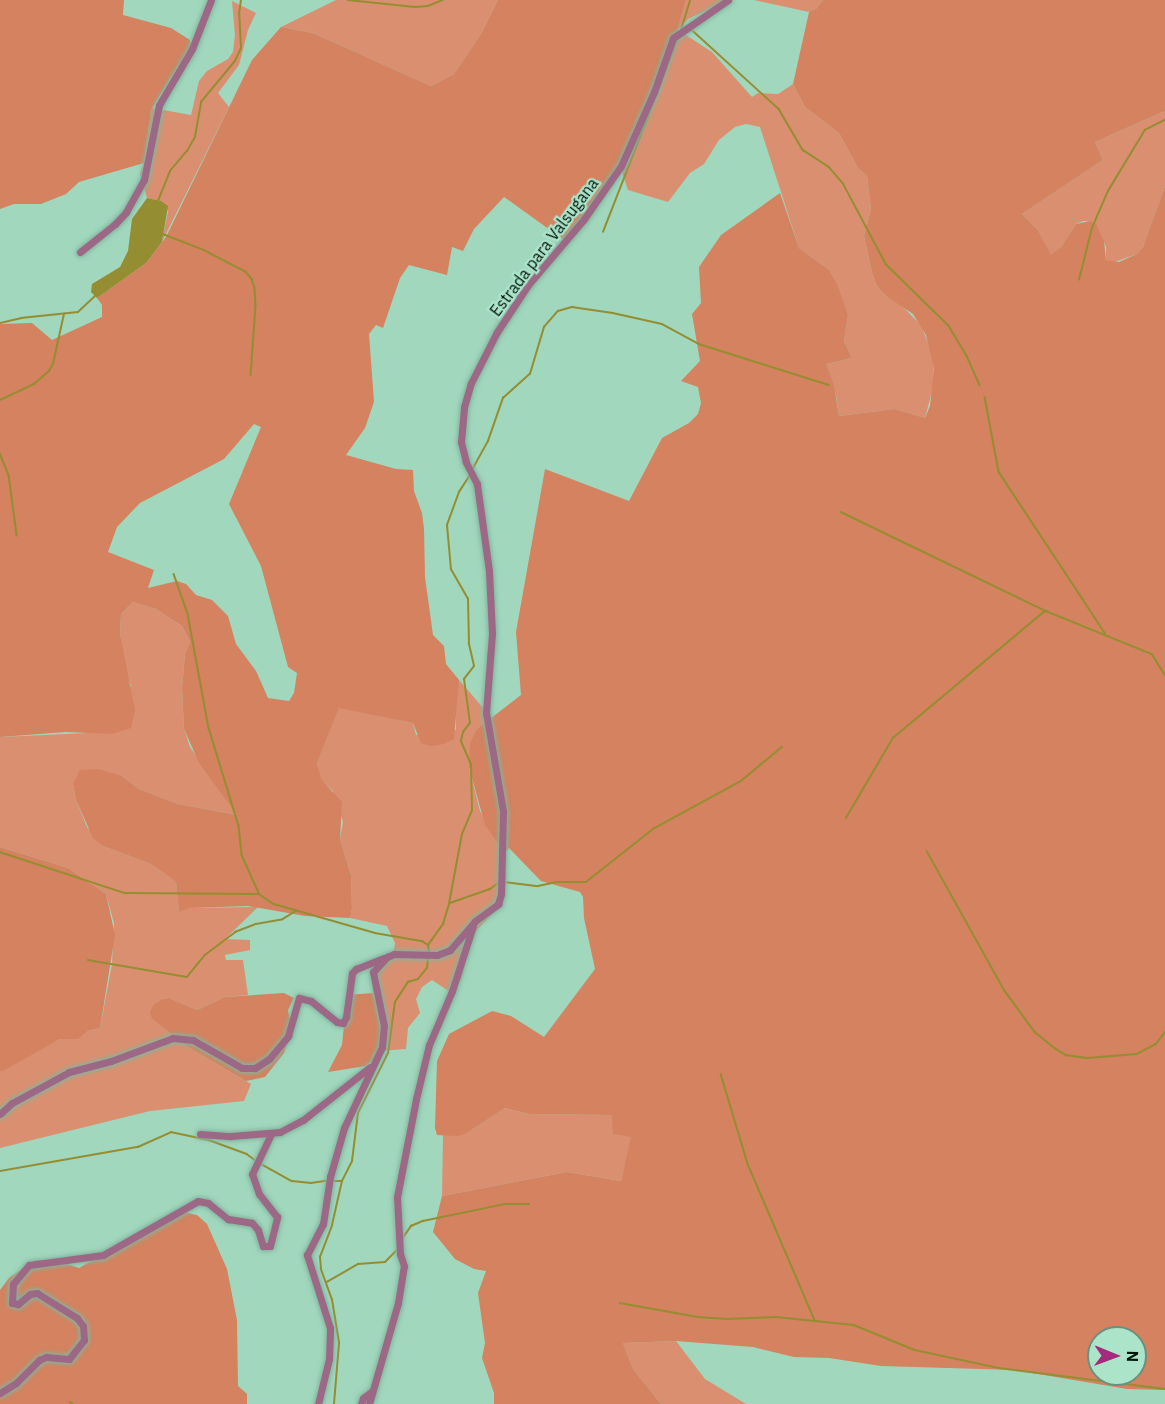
<!DOCTYPE html>
<html>
<head>
<meta charset="utf-8">
<style>
	body { margin:0 }
	#map { position:relative; width:1165px; height:1404px; overflow:hidden; background:#a0d7bd; font-family:"IBM Plex Sans",sans-serif }
	div>[style] { position:absolute }
	.green>* { inset:0; background:#da9070 }
	.forest>* { inset:0; background:#d4825f }
	.water>* { inset:0; background:#958d31 }
	.stream>* { height:1.5px; margin:-0.75px; padding:0 0.75px; transform-origin:0.75px; border-radius:0.75px; background:#958d31 }
	.roads { filter:drop-shadow(0 0 2px #83b49d) drop-shadow(0 0 2px #83b49d) }
	.minor>* { height:7px; margin:-3.5px; padding:0 3.5px; transform-origin:3.5px; border-radius:3.5px; background:#9c6886 }
	span { translate:-50% -50%; white-space:nowrap; text-align:center; line-height:1.15; -webkit-text-stroke:4.5px #ace4ca; paint-order:stroke }
	.street-label { font-size:16px; color:#01140c }
	.north { position:absolute; left:1087px; top:1326px; width:60px; height:60px; box-sizing:border-box; background:#ace4ca; border:2px solid #68917e; border-radius:50%; rotate:91deg; font-size:16px; font-weight:700; line-height:24px; text-align:center; color:#01140c }
	.north::after { content:''; display:block; margin:auto; width:21px; height:27px; background:#a5297d; clip-path:polygon(50% 0,100% 100%,50% 72%,0 100%) }
</style>
</head>
<body>
<div id="map">
	<div class="green">
		<div style="clip-path:polygon(336px 0,498px 0,481px 34px,454px 74px,431px 86px,313px 33px,281px 27px)"></div>
		<div style="clip-path:polygon(686px 0,729px 0,688px 19px,678px 30px,712px 52px,752px 97px,758px 93px,778px 94px,793px 84px,805px 107px,839px 133px,858px 168px,867px 176px,871px 209px,864px 236px,872px 273px,877px 286px,886px 296px,899px 303px,921px 325px,934px 358px,933px 387px,925px 418px,895px 409px,839px 416px,836px 395px,826px 364px,852px 358px,844px 341px,848px 315px,828px 269px,799px 248px,760px 127px,746px 124px,735px 127px,719px 140px,704px 164px,690px 173px,668px 202px,628px 190px,621px 169px,677px 30px)"></div>
		<div style="clip-path:polygon(754px 0,823px 0,816px 9px,809px 12px)"></div>
		<div style="clip-path:polygon(232px 1px,256px 13px,248px 30px,239px 65px,218px 93px,229px 107px,162px 242px,168px 211px,161px 201px,147px 198px,140px 174px,144px 163px,151px 110px,152px 108px,191px 115px,199px 81px,207px 71px,228px 59px,233px 52px,235px 35px)"></div>
		<div style="clip-path:polygon(1165px 111px,1165px 186px,1143px 247px,1137px 254px,1112px 263px,1106px 260px,1106px 247px,1102px 237px,1090px 221px,1083px 221px,1076px 224px,1061px 247px,1051px 256px,1038px 230px,1022px 214px,1103px 160px,1095px 142px)"></div>
		<div style="clip-path:polygon(133px 602px,156px 609px,182px 626px,190px 642px,185px 654px,182px 688px,184px 729px,190px 747px,237px 815px,178px 804px,139px 789px,122px 776px,73px 784px,76px 800px,87px 827px,103px 846px,151px 864px,176px 882px,179px 911px,188px 908px,258px 907px,225px 939px,250px 940px,250px 950px,225px 955px,226px 960px,243px 960px,248px 995px,225px 997px,197px 1010px,169px 998px,162px 999px,154px 1004px,152px 1019px,183px 1044px,251px 1084px,244px 1101px,150px 1111px,0 1148px,0 1071px,60px 1039px,77px 1039px,88px 1031px,100px 1028px,112px 964px,114px 923px,106px 894px,68px 868px,0 847px,0 737px,87px 733px,131px 686px,125px 670px,120px 634px,121px 614px)"></div>
		<div style="clip-path:polygon(459px 680px,485px 710px,485px 724px,477px 729px,469px 767px,480px 811px,505px 853px,499px 907px,473px 934px,461px 980px,450px 992px,432px 980px,422px 987px,416px 999px,420px 1013px,408px 1028px,406px 1049px,378px 1051px,372px 981px,394px 950px,395px 943px,387px 926px,350px 918px,352px 909px,351px 875px,340px 839px,343px 822px,333px 791px,320px 779px,317px 763px,339px 707px,413px 723px,416px 735px,456px 730px,456px 695px)"></div>
		<div style="clip-path:polygon(505px 1108px,529px 1114px,612px 1115px,632px 1137px,621px 1181px,567px 1172px,442px 1196px,443px 1134px,467px 1133px)"></div>
		<div style="clip-path:polygon(676px 1341px,705px 1379px,746px 1404px,661px 1404px,633px 1369px,623px 1343px)"></div>
	</div>
	<div class="forest">
		<div style="clip-path:polygon(0 0,124px 0,123px 15px,171px 28px,190px 40px,191px 45px,151px 110px,144px 163px,79px 182px,66px 194px,41px 204px,14px 204px,0 209px)"></div>
		<div style="clip-path:polygon(evenodd,498px 0,686px 0,677px 31px,621px 169px,564px 240px,504px 197px,474px 229px,463px 251px,452px 247px,447px 275px,409px 265px,400px 278px,383px 328px,376px 325px,369px 334px,374px 402px,365px 428px,346px 455px,396px 469px,413px 470px,414px 491px,422px 513px,424px 529px,425px 577px,433px 635px,444px 646px,446px 664px,459px 680px,454px 739px,444px 744px,430px 746px,421px 743px,413px 723px,339px 708px,317px 763px,321px 779px,342px 802px,340px 839px,351px 875px,352px 909px,350px 918px,305px 916px,248px 906px,189px 908px,179px 912px,176px 882px,151px 864px,103px 846px,93px 838px,76px 800px,73px 784px,80px 770px,98px 769px,122px 776px,139px 789px,178px 804px,237px 815px,199px 763px,184px 729px,182px 688px,185px 654px,190px 642px,182px 626px,156px 609px,133px 602px,121px 614px,120px 634px,135px 710px,131px 728px,112px 734px,66px 732px,0 737px,0 324px,32px 323px,52px 340px,102px 317px,102px 305px,97px 298px,146px 263px,166px 237px,252px 60px,281px 27px,313px 33px,431px 86px,454px 74px,481px 34px,498px 0,254px 424px,261px 427px,229px 504px,261px 566px,288px 667px,297px 673px,294px 693px,289px 701px,268px 698px,256px 671px,236px 644px,228px 616px,212px 600px,196px 595px,186px 584px,177px 581px,148px 588px,154px 570px,108px 552px,117px 527px,140px 503px,224px 459px,254px 424px)"></div>
		<div style="clip-path:polygon(evenodd,823px 0,1165px 0,1165px 111px,1095px 142px,1103px 160px,1022px 214px,1038px 230px,1051px 255px,1061px 247px,1076px 224px,1090px 221px,1096px 224px,1104px 241px,1106px 260px,1119px 262px,1137px 254px,1143px 247px,1165px 186px,1165px 1390px,1127px 1389px,1015px 1370px,881px 1366px,829px 1358px,794px 1357px,753px 1347px,676px 1341px,623px 1343px,633px 1369px,661px 1404px,494px 1404px,494px 1393px,482px 1358px,485px 1343px,478px 1293px,486px 1271px,474px 1269px,455px 1259px,433px 1232px,442px 1196px,567px 1172px,621px 1181px,631px 1137px,613px 1134px,612px 1115px,529px 1114px,505px 1108px,467px 1133px,458px 1136px,437px 1135px,435px 1128px,437px 1061px,449px 1034px,492px 1011px,511px 1016px,544px 1037px,595px 969px,584px 918px,583px 897px,580px 892px,541px 881px,509px 848px,505px 853px,485px 825px,469px 767px,470px 743px,477px 729px,521px 695px,516px 632px,545px 469px,629px 501px,662px 438px,689px 423px,698px 414px,701px 403px,698px 387px,681px 381px,700px 361px,692px 314px,701px 303px,699px 267px,721px 235px,780px 193px,799px 248px,828px 269px,837px 284px,848px 315px,844px 341px,852px 358px,826px 364px,834px 385px,839px 416px,895px 409px,925px 418px,930px 406px,934px 368px,926px 335px,913px 314px,886px 296px,877px 286px,872px 273px,864px 236px,871px 209px,867px 176px,858px 168px,839px 133px,805px 107px,793px 84px,809px 12px,816px 9px,823px 0,1099px 1338px,1135px 1338px,1135px 1374px,1099px 1374px,1099px 1338px)"></div>
		<div style="clip-path:polygon(0 847px,68px 868px,106px 894px,115px 935px,100px 1028px,88px 1031px,78px 1039px,60px 1039px,3px 1071px,0 1071px)"></div>
		<div style="clip-path:polygon(284px 993px,294px 998px,288px 1010px,292px 1030px,284px 1053px,265px 1077px,246px 1081px,183px 1044px,152px 1019px,150px 1012px,154px 1004px,162px 999px,169px 998px,197px 1010px,225px 997px)"></div>
		<div style="clip-path:polygon(373px 993px,381px 1036px,379px 1049px,374px 1059px,366px 1066px,328px 1072px,342px 1045px,347px 995px)"></div>
		<div style="clip-path:polygon(186px 1206px,187px 1213px,197px 1215px,207px 1224px,227px 1269px,237px 1320px,238px 1386px,247px 1394px,247px 1404px,0 1404px,0 1290px,9px 1278px,35px 1260px,55px 1260px,79px 1268px)"></div>
	</div>
	<div class="water">
		<div style="clip-path:polygon(147px 198px,161px 201px,168px 206px,162px 242px,146px 263px,97px 298px,91px 292px,92px 284px,120px 267px,128px 251px,132px 219px)"></div>
	</div>
	<div class="stream">
		<div style="left:348px;top:0;width:67px;rotate:6deg"></div>
		<div style="left:415px;top:7px;width:13px;rotate:-4deg"></div>
		<div style="left:428px;top:6px;width:16px;rotate:-22deg"></div>
		<div style="left:691px;top:29px;width:119px;rotate:42.3deg"></div>
		<div style="left:779px;top:109px;width:48px;rotate:59.7deg"></div>
		<div style="left:803px;top:150px;width:31px;rotate:33deg"></div>
		<div style="left:829px;top:167px;width:21px;rotate:49deg"></div>
		<div style="left:843px;top:183px;width:92px;rotate:62deg"></div>
		<div style="left:886px;top:264px;width:88px;rotate:44.5deg"></div>
		<div style="left:949px;top:326px;width:35px;rotate:59deg"></div>
		<div style="left:967px;top:356px;width:32px;rotate:66deg"></div>
		<div style="left:681px;top:30px;width:31px;rotate:-73deg"></div>
		<div style="left:661px;top:83px;width:46px;rotate:-69.6deg"></div>
		<div style="left:158px;top:201px;width:32px;rotate:-68deg"></div>
		<div style="left:170px;top:171px;width:26px;rotate:-50deg"></div>
		<div style="left:187px;top:151px;width:16px;rotate:-60deg"></div>
		<div style="left:195px;top:137px;width:36px;rotate:-80deg"></div>
		<div style="left:201px;top:102px;width:53px;rotate:-50.3deg"></div>
		<div style="left:235px;top:61px;width:14px;rotate:-65deg"></div>
		<div style="left:241px;top:48px;width:34px;rotate:-93deg"></div>
		<div style="left:239px;top:14px;width:14px;rotate:-82deg"></div>
		<div style="left:603px;top:232px;width:146px;rotate:-68.7deg"></div>
		<div style="left:163px;top:234px;width:44px;rotate:21.3deg"></div>
		<div style="left:204px;top:250px;width:47px;rotate:27.6deg"></div>
		<div style="left:246px;top:272px;width:9px;rotate:49deg"></div>
		<div style="left:252px;top:279px;width:9px;rotate:72deg"></div>
		<div style="left:255px;top:288px;width:18px;rotate:87deg"></div>
		<div style="left:256px;top:306px;width:69px;rotate:94.1deg"></div>
		<div style="left:1079px;top:280px;width:54px;rotate:-76deg"></div>
		<div style="left:1092px;top:228px;width:40px;rotate:-66.6deg"></div>
		<div style="left:1108px;top:191px;width:71px;rotate:-58.8deg"></div>
		<div style="left:1145px;top:130px;width:22px;rotate:-27deg"></div>
		<div style="left:0;top:323px;width:22px;rotate:-13deg"></div>
		<div style="left:21px;top:318px;width:57px;rotate:-6deg"></div>
		<div style="left:78px;top:312px;width:25px;rotate:-43deg"></div>
		<div style="left:985px;top:397px;width:76px;rotate:79.4deg"></div>
		<div style="left:999px;top:472px;width:193px;rotate:56.6deg"></div>
		<div style="left:0;top:400px;width:38px;rotate:-25deg"></div>
		<div style="left:34px;top:384px;width:20px;rotate:-41deg"></div>
		<div style="left:49px;top:371px;width:8px;rotate:-60deg"></div>
		<div style="left:53px;top:364px;width:51px;rotate:-77.6deg"></div>
		<div style="left:0;top:453px;width:24px;rotate:68deg"></div>
		<div style="left:9px;top:475px;width:61px;rotate:82.4deg"></div>
		<div style="left:472px;top:470px;width:33px;rotate:-61deg"></div>
		<div style="left:488px;top:441px;width:46px;rotate:-70.8deg"></div>
		<div style="left:503px;top:398px;width:36px;rotate:-42deg"></div>
		<div style="left:530px;top:374px;width:49px;rotate:-73.4deg"></div>
		<div style="left:544px;top:327px;width:21px;rotate:-49deg"></div>
		<div style="left:558px;top:311px;width:15px;rotate:-16deg"></div>
		<div style="left:572px;top:307px;width:41px;rotate:8.3deg"></div>
		<div style="left:613px;top:313px;width:50px;rotate:12.7deg"></div>
		<div style="left:662px;top:324px;width:42px;rotate:28.4deg"></div>
		<div style="left:699px;top:344px;width:136px;rotate:17.5deg"></div>
		<div style="left:841px;top:512px;width:228px;rotate:25.8deg"></div>
		<div style="left:1046px;top:611px;width:114px;rotate:22.1deg"></div>
		<div style="left:1152px;top:654px;width:25px;rotate:58deg"></div>
		<div style="left:174px;top:574px;width:42px;rotate:70.7deg"></div>
		<div style="left:188px;top:614px;width:116px;rotate:79.6deg"></div>
		<div style="left:209px;top:728px;width:102px;rotate:73deg"></div>
		<div style="left:239px;top:826px;width:29px;rotate:84deg"></div>
		<div style="left:242px;top:855px;width:42px;rotate:65.9deg"></div>
		<div style="left:846px;top:818px;width:93px;rotate:-59.6deg"></div>
		<div style="left:893px;top:738px;width:198px;rotate:-39.9deg"></div>
		<div style="left:927px;top:851px;width:160px;rotate:60.9deg"></div>
		<div style="left:1005px;top:991px;width:51px;rotate:53.8deg"></div>
		<div style="left:1035px;top:1032px;width:27px;rotate:39deg"></div>
		<div style="left:1056px;top:1049px;width:12px;rotate:31deg"></div>
		<div style="left:1066px;top:1055px;width:21px;rotate:8deg"></div>
		<div style="left:1087px;top:1058px;width:50px;rotate:-4.6deg"></div>
		<div style="left:1137px;top:1054px;width:21px;rotate:-28deg"></div>
		<div style="left:1156px;top:1044px;width:15px;rotate:-53deg"></div>
		<div style="left:0;top:852px;width:132px;rotate:18.2deg"></div>
		<div style="left:125px;top:893px;width:134px;rotate:0.4deg"></div>
		<div style="left:259px;top:894px;width:18px;rotate:34deg"></div>
		<div style="left:274px;top:904px;width:105px;rotate:16deg"></div>
		<div style="left:375px;top:933px;width:48px;rotate:9.7deg"></div>
		<div style="left:422px;top:941px;width:6px;rotate:31deg"></div>
		<div style="left:504px;top:882px;width:34px;rotate:7deg"></div>
		<div style="left:538px;top:886px;width:19px;rotate:-12deg"></div>
		<div style="left:557px;top:882px;width:29px"></div>
		<div style="left:586px;top:882px;width:85px;rotate:-38.3deg"></div>
		<div style="left:653px;top:829px;width:100px;rotate:-28.6deg"></div>
		<div style="left:741px;top:781px;width:53px;rotate:-39.7deg"></div>
		<div style="left:450px;top:903px;width:42px;rotate:-19.3deg"></div>
		<div style="left:490px;top:889px;width:12px;rotate:-35deg"></div>
		<div style="left:429px;top:953px;width:8px;rotate:-97deg"></div>
		<div style="left:428px;top:945px;width:26px;rotate:-54deg"></div>
		<div style="left:443px;top:924px;width:21px;rotate:-73deg"></div>
		<div style="left:449px;top:904px;width:71px;rotate:-79.5deg"></div>
		<div style="left:462px;top:834px;width:25px;rotate:-67deg"></div>
		<div style="left:472px;top:811px;width:46px;rotate:-91.2deg"></div>
		<div style="left:471px;top:765px;width:26px;rotate:-113deg"></div>
		<div style="left:461px;top:741px;width:9px;rotate:-77deg"></div>
		<div style="left:463px;top:732px;width:11px;rotate:-52deg"></div>
		<div style="left:470px;top:723px;width:44px;rotate:-97.8deg"></div>
		<div style="left:464px;top:679px;width:16px;rotate:-52deg"></div>
		<div style="left:474px;top:666px;width:23px;rotate:-103deg"></div>
		<div style="left:469px;top:644px;width:45px;rotate:-91.3deg"></div>
		<div style="left:468px;top:599px;width:34px;rotate:-120deg"></div>
		<div style="left:451px;top:570px;width:45px;rotate:-95.1deg"></div>
		<div style="left:447px;top:525px;width:35px;rotate:-70deg"></div>
		<div style="left:459px;top:492px;width:20px;rotate:-57deg"></div>
		<div style="left:88px;top:960px;width:100px;rotate:9.7deg"></div>
		<div style="left:187px;top:977px;width:28px;rotate:-51deg"></div>
		<div style="left:205px;top:955px;width:38px;rotate:-37deg"></div>
		<div style="left:235px;top:932px;width:22px;rotate:-21deg"></div>
		<div style="left:256px;top:924px;width:27px;rotate:-10deg"></div>
		<div style="left:283px;top:919px;width:15px;rotate:-32deg"></div>
		<div style="left:721px;top:1074px;width:94px;rotate:73.3deg"></div>
		<div style="left:748px;top:1164px;width:170px;rotate:66.8deg"></div>
		<div style="left:261px;top:1164px;width:35px;rotate:29deg"></div>
		<div style="left:292px;top:1181px;width:19px;rotate:6deg"></div>
		<div style="left:311px;top:1183px;width:15px;rotate:-8deg"></div>
		<div style="left:0;top:1171px;width:140px;rotate:-9.9deg"></div>
		<div style="left:138px;top:1147px;width:36px;rotate:-24deg"></div>
		<div style="left:171px;top:1132px;width:39px;rotate:12deg"></div>
		<div style="left:209px;top:1140px;width:40px;rotate:20.2deg"></div>
		<div style="left:247px;top:1154px;width:10px;rotate:37deg"></div>
		<div style="left:331px;top:1181px;width:10px"></div>
		<div style="left:402px;top:1239px;width:16px;rotate:-55deg"></div>
		<div style="left:411px;top:1226px;width:13px;rotate:-23deg"></div>
		<div style="left:423px;top:1221px;width:84px;rotate:-11.7deg"></div>
		<div style="left:505px;top:1204px;width:24px"></div>
		<div style="left:327px;top:1282px;width:36px;rotate:-30deg"></div>
		<div style="left:358px;top:1264px;width:27px;rotate:-4deg"></div>
		<div style="left:385px;top:1262px;width:16px;rotate:-45deg"></div>
		<div style="left:620px;top:1303px;width:79px;rotate:10.2deg"></div>
		<div style="left:698px;top:1317px;width:29px;rotate:4deg"></div>
		<div style="left:727px;top:1319px;width:49px;rotate:-2.3deg"></div>
		<div style="left:776px;top:1317px;width:78px;rotate:5.9deg"></div>
		<div style="left:854px;top:1325px;width:66px;rotate:22.3deg"></div>
		<div style="left:915px;top:1350px;width:86px;rotate:12.1deg"></div>
		<div style="left:999px;top:1368px;width:167px;rotate:7.2deg"></div>
		<div style="left:70px;top:1402px;width:4px;rotate:34deg"></div>
		<div style="left:334px;top:1404px;width:61px;rotate:-85.3deg"></div>
		<div style="left:339px;top:1343px;width:44px;rotate:-99.2deg"></div>
		<div style="left:332px;top:1300px;width:33px;rotate:-110deg"></div>
		<div style="left:321px;top:1269px;width:12px;rotate:-95deg"></div>
		<div style="left:320px;top:1257px;width:34px;rotate:-69deg"></div>
		<div style="left:332px;top:1225px;width:45px;rotate:-77.2deg"></div>
		<div style="left:342px;top:1181px;width:22px;rotate:-63deg"></div>
		<div style="left:352px;top:1161px;width:48px;rotate:-82.9deg"></div>
		<div style="left:358px;top:1113px;width:67px;rotate:-63.4deg"></div>
		<div style="left:388px;top:1053px;width:51px;rotate:-82.2deg"></div>
		<div style="left:395px;top:1002px;width:24px;rotate:-57deg"></div>
		<div style="left:408px;top:982px;width:10px;rotate:-17deg"></div>
		<div style="left:418px;top:979px;width:14px;rotate:-51deg"></div>
		<div style="left:427px;top:968px;width:10px;rotate:-84deg"></div>
	</div>
	<div class="roads">
		<div class="minor">
			<div style="left:80px;top:252px;width:45px;rotate:-38.7deg"></div>
			<div style="left:115px;top:224px;width:16px;rotate:-47deg"></div>
			<div style="left:126px;top:212px;width:37px;rotate:-61deg"></div>
			<div style="left:144px;top:180px;width:76px;rotate:-78.7deg"></div>
			<div style="left:159px;top:105px;width:65px;rotate:-59.5deg"></div>
			<div style="left:192px;top:49px;width:53px;rotate:-68.8deg"></div>
			<div style="left:0;top:1114px;width:16px;rotate:-43deg"></div>
			<div style="left:12px;top:1103px;width:65px;rotate:-28.5deg"></div>
			<div style="left:69px;top:1072px;width:43px;rotate:-14.7deg"></div>
			<div style="left:111px;top:1061px;width:66px;rotate:-20.4deg"></div>
			<div style="left:173px;top:1038px;width:20px;rotate:6deg"></div>
			<div style="left:193px;top:1040px;width:56px;rotate:29.7deg"></div>
			<div style="left:242px;top:1068px;width:13px"></div>
			<div style="left:255px;top:1068px;width:17px;rotate:-33deg"></div>
			<div style="left:269px;top:1059px;width:30px;rotate:-50deg"></div>
			<div style="left:288px;top:1036px;width:40px;rotate:-74deg"></div>
			<div style="left:299px;top:998px;width:12px;rotate:14deg"></div>
			<div style="left:311px;top:1001px;width:33px;rotate:39deg"></div>
			<div style="left:337px;top:1022px;width:6px;rotate:9deg"></div>
			<div style="left:343px;top:1023px;width:7px;rotate:-63deg"></div>
			<div style="left:346px;top:1017px;width:44px;rotate:-82.2deg"></div>
			<div style="left:352px;top:973px;width:6px;rotate:-45deg"></div>
			<div style="left:356px;top:969px;width:29px;rotate:-22deg"></div>
			<div style="left:200px;top:1134px;width:31px;rotate:4deg"></div>
			<div style="left:231px;top:1136px;width:49px;rotate:-4.7deg"></div>
			<div style="left:280px;top:1132px;width:26px;rotate:-28deg"></div>
			<div style="left:303px;top:1120px;width:85px;rotate:-38.3deg"></div>
			<div style="left:0;top:1393px;width:19px;rotate:-32deg"></div>
			<div style="left:16px;top:1383px;width:33px;rotate:-45deg"></div>
			<div style="left:39px;top:1360px;width:8px;rotate:-23deg"></div>
			<div style="left:46px;top:1357px;width:23px;rotate:5deg"></div>
			<div style="left:69px;top:1359px;width:24px;rotate:-52deg"></div>
			<div style="left:84px;top:1340px;width:14px;rotate:-94deg"></div>
			<div style="left:83px;top:1326px;width:10px;rotate:-127deg"></div>
			<div style="left:77px;top:1318px;width:47px;rotate:-148deg"></div>
			<div style="left:37px;top:1293px;width:7px;rotate:172deg"></div>
			<div style="left:30px;top:1294px;width:16px;rotate:140deg"></div>
			<div style="left:18px;top:1304px;width:6px;rotate:-171deg"></div>
			<div style="left:12px;top:1303px;width:19px;rotate:-87deg"></div>
			<div style="left:13px;top:1284px;width:25px;rotate:-50deg"></div>
			<div style="left:29px;top:1265px;width:75px;rotate:-7.7deg"></div>
			<div style="left:103px;top:1255px;width:109px;rotate:-29.6deg"></div>
			<div style="left:198px;top:1201px;width:10px;rotate:11deg"></div>
			<div style="left:208px;top:1203px;width:26px;rotate:39deg"></div>
			<div style="left:228px;top:1219px;width:24px;rotate:9deg"></div>
			<div style="left:252px;top:1223px;width:9px;rotate:49deg"></div>
			<div style="left:258px;top:1230px;width:17px;rotate:73deg"></div>
			<div style="left:263px;top:1246px;width:7px"></div>
			<div style="left:270px;top:1246px;width:30px;rotate:-76deg"></div>
			<div style="left:277px;top:1217px;width:29px;rotate:-128deg"></div>
			<div style="left:259px;top:1194px;width:21px;rotate:-109deg"></div>
			<div style="left:252px;top:1174px;width:44px;rotate:-64.6deg"></div>
			<div style="left:318px;top:1404px;width:46px;rotate:-76.3deg"></div>
			<div style="left:329px;top:1359px;width:31px;rotate:-88deg"></div>
			<div style="left:330px;top:1328px;width:77px;rotate:-107.5deg"></div>
			<div style="left:307px;top:1255px;width:35px;rotate:-63deg"></div>
			<div style="left:323px;top:1224px;width:48px;rotate:-81.5deg"></div>
			<div style="left:330px;top:1177px;width:51px;rotate:-74.1deg"></div>
			<div style="left:344px;top:1128px;width:89px;rotate:-64.9deg"></div>
			<div style="left:382px;top:1047px;width:21px;rotate:-85deg"></div>
			<div style="left:384px;top:1026px;width:55px;rotate:-101.5deg"></div>
			<div style="left:373px;top:972px;width:21px;rotate:-47deg"></div>
			<div style="left:387px;top:957px;width:8px;rotate:-23deg"></div>
			<div style="left:394px;top:954px;width:43px;rotate:1.3deg"></div>
			<div style="left:437px;top:955px;width:14px;rotate:-21deg"></div>
			<div style="left:450px;top:950px;width:38px;rotate:-49deg"></div>
			<div style="left:475px;top:921px;width:29px;rotate:-36deg"></div>
			<div style="left:498px;top:904px;width:10px;rotate:-73deg"></div>
			<div style="left:501px;top:894px;width:83px;rotate:-88.6deg"></div>
			<div style="left:503px;top:811px;width:99px;rotate:-99.8deg"></div>
			<div style="left:486px;top:713px;width:80px;rotate:-85.7deg"></div>
			<div style="left:492px;top:633px;width:62px;rotate:-92.8deg"></div>
			<div style="left:489px;top:571px;width:88px;rotate:-97.9deg"></div>
			<div style="left:477px;top:484px;width:25px;rotate:-117deg"></div>
			<div style="left:466px;top:462px;width:21px;rotate:-104deg"></div>
			<div style="left:461px;top:442px;width:35px;rotate:-85deg"></div>
			<div style="left:464px;top:407px;width:25px;rotate:-74deg"></div>
			<div style="left:471px;top:383px;width:57px;rotate:-63deg"></div>
			<div style="left:497px;top:332px;width:56px;rotate:-56.6deg"></div>
			<div style="left:528px;top:285px;width:87px;rotate:-49.7deg"></div>
			<div style="left:584px;top:219px;width:65px;rotate:-55.1deg"></div>
			<div style="left:621px;top:166px;width:81px;rotate:-66deg"></div>
			<div style="left:654px;top:92px;width:57px;rotate:-70.6deg"></div>
			<div style="left:673px;top:38px;width:67px;rotate:-34.6deg"></div>
			<div style="left:361px;top:1404px;width:6px;rotate:-72deg"></div>
			<div style="left:363px;top:1398px;width:10px;rotate:-37deg"></div>
			<div style="left:369px;top:1404px;width:105px;rotate:-74deg"></div>
			<div style="left:398px;top:1303px;width:37px;rotate:-81deg"></div>
			<div style="left:404px;top:1266px;width:13px;rotate:-108deg"></div>
			<div style="left:400px;top:1254px;width:57px;rotate:-93deg"></div>
			<div style="left:397px;top:1197px;width:100px;rotate:-79deg"></div>
			<div style="left:416px;top:1099px;width:56px;rotate:-76.5deg"></div>
			<div style="left:429px;top:1045px;width:59px;rotate:-66.9deg"></div>
			<div style="left:452px;top:991px;width:68px;rotate:-72.1deg"></div>
		</div>
	</div>
	<div class="street-label">
		<span style="left:544px;top:247px;rotate:-53deg">Estrada para Valsugana</span>
	</div>
	<div class="north">N</div>
</div>
</body>
</html>
